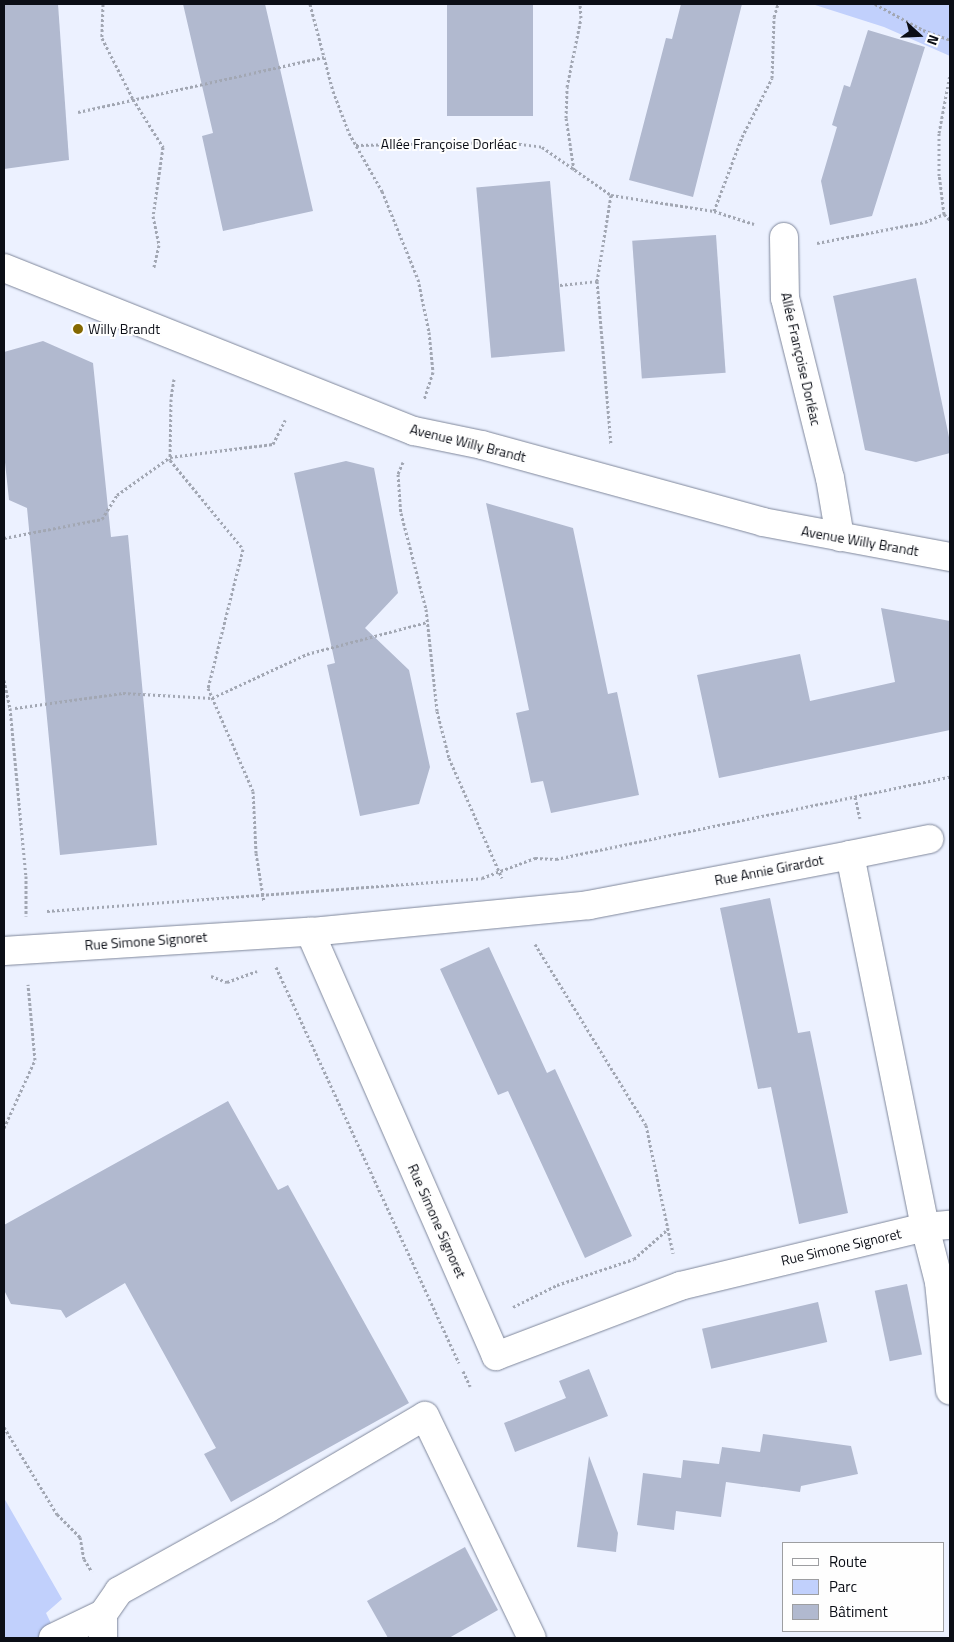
<!DOCTYPE html>
<html>
<head>
<meta charset="utf-8">
<style>
	body { margin:0 }
	#map { position:relative; width:954px; height:1642px; overflow:hidden; background:#ecf1ff; font-family:"Titillium Web",sans-serif }
	div>[style] { position:absolute }
	.green>* { inset:0; background:#c1d0fc }
	.building>* { inset:0; background:#b1b9cf; transform-origin:0 0 }
	.path>* { height:3px; margin-top:-1.5px; transform-origin:0; background:repeating-linear-gradient(90deg,#a2a7b3 0 2.5px,transparent 0 5px) }
	.roads { filter:drop-shadow(0 0 1px #7f879b) drop-shadow(0 0 1px #7f879b) }
	.minor>* { height:28px; margin:-14px; padding:0 14px; transform-origin:14px; border-radius:14px; background:#fff }
	.dots>* { width:14px; height:14px; translate:-50% -50%; box-sizing:border-box; border:2px solid #fefefe; border-radius:50% }
	span { translate:-50% -50%; white-space:nowrap; text-align:center; line-height:1.15; -webkit-text-stroke:4px #fefefe; paint-order:stroke }
	.street-label { font-size:14px; color:#0b0e16 }
	.poi-label { font-size:14px; color:#0b0e16 }
	.left { translate:0 -50%; text-align:left }
	.frame { position:absolute; inset:0; border:5px solid #0b0e16; pointer-events:none }
	.legend { position:absolute; left:782px; top:1542px; width:162px; height:90px; box-sizing:border-box; background:#fefefe; border:1px solid #9d9ea1; margin:0; padding:6px 9px; list-style:none; font-size:15px; color:#0b0e16 }
	.legend li { display:flex; align-items:center; gap:10px; height:25px }
	.legend b { width:25px; border:1px solid #9d9ea1 }
	.north { position:absolute; left:894px; top:10px; width:50px; height:50px; -webkit-text-stroke:4px #fefefe; paint-order:stroke; rotate:110deg; font-size:14px; font-weight:700; line-height:20px; text-align:center; color:#0b0e16 }
	.north::after { content:''; display:block; margin:auto; width:18px; height:22px; background:#0b0e16; clip-path:polygon(50% 0,100% 100%,50% 72%,0 100%) }
</style>
</head>
<body>
<div id="map">
	<div class="green">
		<div style="clip-path:polygon(812px 4px,950px 4px,950px 56px,884px 27px)"></div>
		<div style="clip-path:polygon(4px 1498px,62px 1599px,46px 1613px,58px 1638px,4px 1638px)"></div>
	</div>
	<div class="building">
		<div style="clip-path:polygon(4px 4px,58px 4px,69px 160px,4px 169px)"></div>
		<div style="clip-path:polygon(183px 4px,265px 4px,313px 211px,223px 231px,202px 136px,213px 133px)"></div>
		<div style="left:447px;top:4px;width:86px;height:112px"></div>
		<div style="clip-path:polygon(681px 4px,742px 4px,693px 197px,629px 180px,666px 38px,672px 39px)"></div>
		<div style="clip-path:polygon(868px 30px,925px 47px,872px 216px,830px 225px,821px 181px,837px 127px,832px 125px,844px 85px,850px 87px)"></div>
		<div style="left:550px;top:181px;width:171px;height:74px;rotate:85deg"></div>
		<div style="left:716px;top:235px;width:138px;height:84px;rotate:86deg"></div>
		<div style="clip-path:polygon(916px 278px,950px 442px,950px 453px,916px 462px,865px 450px,833px 296px)"></div>
		<div style="clip-path:polygon(43px 341px,93px 363px,111px 537px,128px 535px,157px 845px,60px 855px,27px 508px,9px 500px,4px 453px,4px 352px)"></div>
		<div style="clip-path:polygon(346px 461px,374px 468px,398px 593px,365px 628px,409px 670px,430px 767px,419px 804px,360px 816px,327px 665px,335px 663px,294px 473px)"></div>
		<div style="clip-path:polygon(486px 503px,573px 528px,608px 694px,617px 692px,639px 795px,551px 813px,543px 781px,531px 783px,516px 713px,529px 710px)"></div>
		<div style="clip-path:polygon(881px 608px,950px 621px,950px 730px,719px 778px,697px 675px,800px 654px,810px 701px,895px 682px)"></div>
		<div style="clip-path:polygon(770px 898px,798px 1033px,810px 1031px,848px 1213px,799px 1224px,771px 1087px,758px 1089px,720px 908px)"></div>
		<div style="clip-path:polygon(489px 947px,547px 1073px,555px 1069px,632px 1236px,585px 1258px,508px 1091px,498px 1095px,440px 969px)"></div>
		<div style="clip-path:polygon(228px 1101px,278px 1190px,288px 1185px,409px 1403px,231px 1502px,204px 1454px,216px 1448px,125px 1283px,66px 1318px,61px 1310px,11px 1304px,4px 1290px,4px 1225px)"></div>
		<div style="left:907px;top:1284px;width:72px;height:33px;rotate:78deg"></div>
		<div style="left:818px;top:1302px;width:41px;height:119px;rotate:77deg"></div>
		<div style="clip-path:polygon(589px 1369px,608px 1416px,515px 1452px,504px 1423px,566px 1398px,559px 1381px)"></div>
		<div style="clip-path:polygon(763px 1434px,851px 1446px,858px 1474px,801px 1486px,800px 1492px,726px 1482px,721px 1517px,676px 1511px,674px 1530px,637px 1525px,643px 1473px,681px 1478px,683px 1460px,719px 1464px,722px 1447px,760px 1452px)"></div>
		<div style="clip-path:polygon(589px 1456px,618px 1533px,616px 1552px,577px 1547px)"></div>
		<div style="clip-path:polygon(465px 1547px,498px 1610px,449px 1638px,388px 1638px,367px 1601px)"></div>
	</div>
	<div class="path">
		<div style="left:103px;top:4px;width:34px;rotate:92deg"></div>
		<div style="left:102px;top:38px;width:68px;rotate:63.1deg"></div>
		<div style="left:133px;top:99px;width:57px;rotate:58deg"></div>
		<div style="left:163px;top:147px;width:70px;rotate:98.2deg"></div>
		<div style="left:153px;top:216px;width:30px;rotate:78deg"></div>
		<div style="left:159px;top:245px;width:23px;rotate:103deg"></div>
		<div style="left:310px;top:4px;width:90px;rotate:75.2deg"></div>
		<div style="left:333px;top:91px;width:45px;rotate:69.1deg"></div>
		<div style="left:349px;top:133px;width:67px;rotate:60.4deg"></div>
		<div style="left:382px;top:191px;width:95px;rotate:67.8deg"></div>
		<div style="left:418px;top:279px;width:54px;rotate:78.3deg"></div>
		<div style="left:429px;top:332px;width:40px;rotate:84.3deg"></div>
		<div style="left:433px;top:372px;width:28px;rotate:108deg"></div>
		<div style="left:875px;top:4px;width:55px;rotate:28.4deg"></div>
		<div style="left:923px;top:30px;width:29px;rotate:20deg"></div>
		<div style="left:78px;top:112px;width:252px;rotate:-12.6deg"></div>
		<div style="left:356px;top:145px;width:148px;rotate:-1.2deg"></div>
		<div style="left:504px;top:142px;width:38px;rotate:7deg"></div>
		<div style="left:542px;top:147px;width:84px;rotate:34.8deg"></div>
		<div style="left:611px;top:195px;width:104px;rotate:8.8deg"></div>
		<div style="left:714px;top:211px;width:42px;rotate:18deg"></div>
		<div style="left:574px;top:170px;width:53px;rotate:-98.7deg"></div>
		<div style="left:566px;top:118px;width:31px;rotate:-88deg"></div>
		<div style="left:567px;top:87px;width:70px;rotate:-78.5deg"></div>
		<div style="left:581px;top:18px;width:14px;rotate:-94deg"></div>
		<div style="left:611px;top:195px;width:87px;rotate:99.2deg"></div>
		<div style="left:597px;top:281px;width:165px;rotate:85.1deg"></div>
		<div style="left:714px;top:211px;width:79px;rotate:-69.3deg"></div>
		<div style="left:742px;top:137px;width:66px;rotate:-63deg"></div>
		<div style="left:772px;top:78px;width:61px;rotate:-88.1deg"></div>
		<div style="left:774px;top:17px;width:14px;rotate:-73deg"></div>
		<div style="left:944px;top:214px;width:8px;rotate:45deg"></div>
		<div style="left:817px;top:243px;width:110px;rotate:-11deg"></div>
		<div style="left:925px;top:222px;width:21px;rotate:-23deg"></div>
		<div style="left:944px;top:214px;width:38px;rotate:-97deg"></div>
		<div style="left:939px;top:176px;width:43px;rotate:-90deg"></div>
		<div style="left:939px;top:133px;width:60px;rotate:-79.4deg"></div>
		<div style="left:560px;top:285px;width:37px;rotate:-6deg"></div>
		<div style="left:174px;top:379px;width:20px;rotate:99deg"></div>
		<div style="left:171px;top:399px;width:61px;rotate:90.9deg"></div>
		<div style="left:170px;top:460px;width:115px;rotate:50.6deg"></div>
		<div style="left:243px;top:549px;width:143px;rotate:104.1deg"></div>
		<div style="left:208px;top:688px;width:112px;rotate:66.4deg"></div>
		<div style="left:253px;top:791px;width:62px;rotate:87.2deg"></div>
		<div style="left:256px;top:853px;width:50px;rotate:80.7deg"></div>
		<div style="left:403px;top:462px;width:13px;rotate:113deg"></div>
		<div style="left:398px;top:474px;width:39px;rotate:86deg"></div>
		<div style="left:401px;top:513px;width:99px;rotate:75.4deg"></div>
		<div style="left:426px;top:609px;width:103px;rotate:83.8deg"></div>
		<div style="left:437px;top:711px;width:49px;rotate:75.7deg"></div>
		<div style="left:449px;top:758px;width:131px;rotate:66.2deg"></div>
		<div style="left:4px;top:538px;width:100px;rotate:-11deg"></div>
		<div style="left:102px;top:519px;width:28px;rotate:-58deg"></div>
		<div style="left:117px;top:495px;width:65px;rotate:-35.6deg"></div>
		<div style="left:170px;top:457px;width:104px;rotate:-7.2deg"></div>
		<div style="left:273px;top:444px;width:27px;rotate:-63deg"></div>
		<div style="left:4px;top:680px;width:29px;rotate:78deg"></div>
		<div style="left:10px;top:708px;width:169px;rotate:84.6deg"></div>
		<div style="left:26px;top:876px;width:40px;rotate:90deg"></div>
		<div style="left:15px;top:708px;width:109px;rotate:-7.9deg"></div>
		<div style="left:123px;top:693px;width:89px;rotate:3.2deg"></div>
		<div style="left:212px;top:698px;width:105px;rotate:-24.9deg"></div>
		<div style="left:307px;top:654px;width:124px;rotate:-14.9deg"></div>
		<div style="left:855px;top:797px;width:22px;rotate:77deg"></div>
		<div style="left:47px;top:911px;width:436px;rotate:-4.3deg"></div>
		<div style="left:482px;top:878px;width:57px;rotate:-20.7deg"></div>
		<div style="left:535px;top:858px;width:21px;rotate:3deg"></div>
		<div style="left:556px;top:859px;width:402px;rotate:-11.8deg"></div>
		<div style="left:535px;top:944px;width:212px;rotate:58.5deg"></div>
		<div style="left:646px;top:1125px;width:131px;rotate:78.1deg"></div>
		<div style="left:276px;top:967px;width:436px;rotate:65.2deg"></div>
		<div style="left:211px;top:976px;width:17px;rotate:21deg"></div>
		<div style="left:227px;top:982px;width:32px;rotate:-20deg"></div>
		<div style="left:4px;top:1128px;width:75px;rotate:-65.5deg"></div>
		<div style="left:35px;top:1060px;width:76px;rotate:-95.3deg"></div>
		<div style="left:513px;top:1307px;width:49px;rotate:-26.6deg"></div>
		<div style="left:557px;top:1285px;width:81px;rotate:-18.7deg"></div>
		<div style="left:634px;top:1259px;width:45px;rotate:-41.4deg"></div>
		<div style="left:463px;top:1371px;width:17px;rotate:65deg"></div>
		<div style="left:4px;top:1427px;width:102px;rotate:58.7deg"></div>
		<div style="left:57px;top:1514px;width:33px;rotate:45deg"></div>
		<div style="left:80px;top:1537px;width:22px;rotate:80deg"></div>
		<div style="left:84px;top:1559px;width:15px;rotate:58deg"></div>
	</div>
	<div class="roads">
		<div class="minor">
			<div style="left:784px;top:237px;width:61px;rotate:89.1deg"></div>
			<div style="left:785px;top:298px;width:186px;rotate:76deg"></div>
			<div style="left:830px;top:478px;width:60px;rotate:80.4deg"></div>
			<div style="left:4px;top:268px;width:441px;rotate:21.7deg"></div>
			<div style="left:414px;top:431px;width:69px;rotate:11.6deg"></div>
			<div style="left:482px;top:445px;width:291px;rotate:15.3deg"></div>
			<div style="left:763px;top:522px;width:190px;rotate:10.6deg"></div>
			<div style="left:850px;top:855px;width:81px;rotate:-11.4deg"></div>
			<div style="left:310px;top:932px;width:463px;rotate:66.3deg"></div>
			<div style="left:496px;top:1356px;width:197px;rotate:-20.8deg"></div>
			<div style="left:680px;top:1286px;width:252px;rotate:-13.5deg"></div>
			<div style="left:925px;top:1227px;width:25px;rotate:-5deg"></div>
			<div style="left:4px;top:951px;width:307px;rotate:-3.6deg"></div>
			<div style="left:310px;top:932px;width:280px;rotate:-5.5deg"></div>
			<div style="left:589px;top:905px;width:266px;rotate:-10.8deg"></div>
			<div style="left:850px;top:855px;width:379px;rotate:78.6deg"></div>
			<div style="left:925px;top:1227px;width:57px;rotate:75.7deg"></div>
			<div style="left:939px;top:1282px;width:109px;rotate:84.2deg"></div>
			<div style="left:53px;top:1638px;width:55px;rotate:-25.6deg"></div>
			<div style="left:103px;top:1638px;width:24px;rotate:-90deg"></div>
			<div style="left:103px;top:1614px;width:28px;rotate:-55deg"></div>
			<div style="left:119px;top:1591px;width:169px;rotate:-29deg"></div>
			<div style="left:267px;top:1509px;width:183px;rotate:-30.5deg"></div>
			<div style="left:425px;top:1416px;width:246px;rotate:64.3deg"></div>
		</div>
	</div>
	<div class="dots">
		<div style="left:78px;top:329px;background:#846801"></div>
	</div>
	<div class="street-label">
		<span style="left:449px;top:144px">Allée Françoise Dorléac</span>
		<span style="left:801px;top:359px;rotate:77deg">Allée Françoise Dorléac</span>
		<span style="left:468px;top:443px;rotate:14deg">Avenue Willy Brandt</span>
		<span style="left:860px;top:541px;rotate:10deg">Avenue Willy Brandt</span>
		<span style="left:769px;top:870px;rotate:-11deg">Rue Annie Girardot</span>
		<span style="left:146px;top:941px;rotate:-4deg">Rue Simone Signoret</span>
		<span style="left:437px;top:1221px;rotate:66deg">Rue Simone Signoret</span>
		<span style="left:841px;top:1247px;rotate:-13deg">Rue Simone Signoret</span>
	</div>
	<div class="poi-label">
		<span class="left" style="left:88px;top:329px">Willy Brandt</span>
	</div>
	<div class="frame"></div>
	<ul class="legend">
	<li><b style="height:6px;background:#fff"></b>Route</li>
	<li><b style="height:14px;background:#c1d0fc"></b>Parc</li>
	<li><b style="height:14px;background:#b1b9cf"></b>Bâtiment</li>
	</ul>
	<div class="north">N</div>
</div>
</body>
</html>
